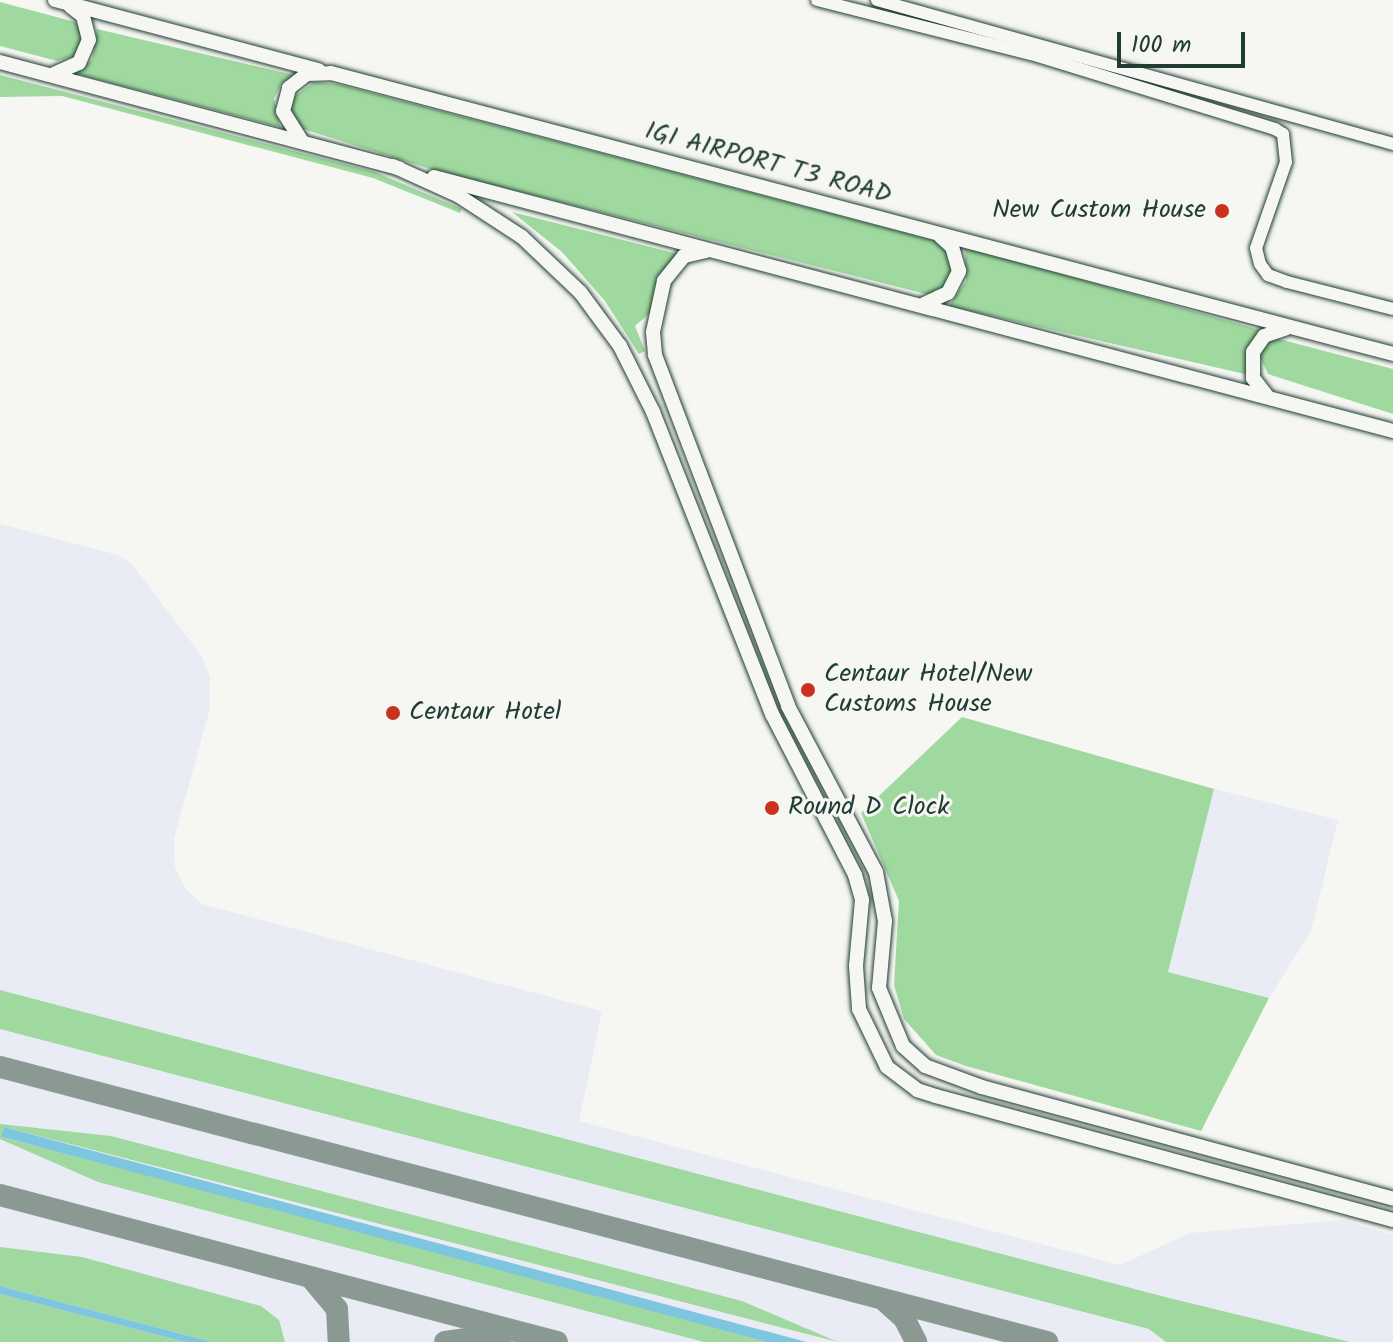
<!DOCTYPE html>
<html>
<head>
<meta charset="utf-8">
<style>
	body { margin:0 }
	#map { position:relative; width:1393px; height:1342px; overflow:hidden; background:#f6f6f2; font-family:Kalam,sans-serif }
	div>[style] { position:absolute }
	.built>* { inset:0; background:#eaecf5 }
	.green>* { inset:0; background:#a0d99f }
	.water>* { inset:0; background:#7ec5df; transform-origin:0 0 }
	.taxiway>* { height:22px; margin:-11px; padding:0 11px; transform-origin:11px; border-radius:11px; background:#8a9a93 }
	.roads { filter:drop-shadow(0 0 2px #1f3d34) drop-shadow(0 0 2px #1f3d34) }
	.tertiary>* { height:12px; margin:-6px; padding:0 6px; transform-origin:6px; border-radius:6px; background:#f6f6f2 }
	.secondary>* { height:14px; margin:-7px; padding:0 7px; transform-origin:7px; border-radius:7px; background:#f6f6f2 }
	.dots>* { width:22px; height:22px; translate:-50% -50%; box-sizing:border-box; border:4px solid #f6f6f2; border-radius:50% }
	span { translate:-50% -50%; white-space:nowrap; text-align:center; line-height:1.15; -webkit-text-stroke:6px #f6f6f2; paint-order:stroke }
	.street-label { font-size:26px; color:#1f3d34 }
	.poi-label { font-size:26px; color:#1f3d34 }
	.right { translate:-100% -50%; text-align:right }
	.left { translate:0 -50%; text-align:left }
	.scale { position:absolute; left:1117px; top:32px; width:128px; height:36px; box-sizing:border-box; border:4px solid #1f3d34; border-top:0; padding-left:10px; font-size:24px; line-height:28px; white-space:nowrap; color:#1f3d34; -webkit-text-stroke:6px #f6f6f2; paint-order:stroke }
</style>
</head>
<body>
<div id="map">
	<div class="built">
		<div style="clip-path:polygon(0 524px,118px 555px,132px 564px,201px 655px,210px 677px,210px 708px,174px 839px,175px 868px,186px 889px,202px 904px,602px 1011px,579px 1121px,1120px 1265px,1190px 1233px,1343px 1220px,1393px 1235px,1393px 1342px,0 1342px)"></div>
		<div style="clip-path:polygon(1214px 789px,1338px 820px,1311px 931px,1269px 998px,1168px 972px)"></div>
	</div>
	<div class="green">
		<div style="clip-path:polygon(0 2px,75px 22px,84px 34px,78px 55px,57px 61px,0 46px)"></div>
		<div style="clip-path:polygon(97px 29px,294px 75px,282px 83px,274px 98px,280px 127px,73px 73px,92px 60px)"></div>
		<div style="clip-path:polygon(0 75px,375px 172px,462px 209px,460px 213px,373px 178px,62px 96px,0 97px)"></div>
		<div style="clip-path:polygon(314px 82px,337px 84px,936px 241px,945px 247px,953px 274px,944px 289px,926px 294px,430px 169px,300px 128px,291px 112px,294px 97px)"></div>
		<div style="clip-path:polygon(512px 212px,678px 254px,661px 273px,650px 313px,635px 326px,645px 351px,639px 354px,605px 301px,562px 252px)"></div>
		<div style="clip-path:polygon(965px 247px,1260px 330px,1248px 346px,1249px 375px,949px 306px,966px 281px)"></div>
		<div style="clip-path:polygon(1275px 338px,1393px 369px,1393px 414px,1268px 374px,1260px 357px,1265px 344px)"></div>
		<div style="clip-path:polygon(962px 717px,1214px 789px,1168px 972px,1269px 998px,1201px 1131px,966px 1066px,936px 1055px,904px 1019px,894px 985px,899px 901px,861px 813px)"></div>
		<div style="clip-path:polygon(0 990px,1169px 1298px,1350px 1342px,1166px 1342px,1149px 1329px,0 1029px)"></div>
		<div style="clip-path:polygon(0 1124px,111px 1136px,742px 1301px,838px 1342px,4px 1127px,2px 1137px,780px 1342px,704px 1342px,98px 1182px,0 1139px)"></div>
		<div style="clip-path:polygon(0 1247px,82px 1257px,261px 1306px,279px 1320px,285px 1342px,212px 1342px,0 1286px)"></div>
		<div style="clip-path:polygon(0 1294px,185px 1342px,0 1342px)"></div>
	</div>
	<div class="water">
		<div style="left:4px;top:1127px;width:849px;height:10px;rotate:15deg"></div>
		<div style="clip-path:polygon(0 1286px,212px 1342px,185px 1342px,0 1294px)"></div>
	</div>
	<div class="taxiway">
		<div style="left:0;top:1067px;width:1083px;rotate:14.72deg"></div>
		<div style="left:0;top:1195px;width:576px;rotate:14.78deg"></div>
		<div style="left:311px;top:1278px;width:40px;rotate:50deg"></div>
		<div style="left:337px;top:1309px;width:33px;rotate:87deg"></div>
		<div style="left:886px;top:1302px;width:24px;rotate:42deg"></div>
		<div style="left:904px;top:1318px;width:27px;rotate:63deg"></div>
		<div style="left:445px;top:1342px;width:59px;rotate:-7.9deg"></div>
	</div>
	<div class="roads">
		<div class="tertiary">
			<div style="left:817px;top:0;width:228px;rotate:14.2deg"></div>
			<div style="left:1038px;top:56px;width:248px;rotate:17.1deg"></div>
			<div style="left:1275px;top:129px;width:9px;rotate:32deg"></div>
			<div style="left:1283px;top:134px;width:28px;rotate:84deg"></div>
			<div style="left:1286px;top:162px;width:91px;rotate:109.2deg"></div>
			<div style="left:1256px;top:248px;width:16px;rotate:76deg"></div>
			<div style="left:1260px;top:264px;width:14px;rotate:54deg"></div>
			<div style="left:1268px;top:275px;width:20px;rotate:20deg"></div>
			<div style="left:1287px;top:282px;width:109px;rotate:14.3deg"></div>
			<div style="left:877px;top:0;width:536px;rotate:15.59deg"></div>
		</div>
		<div class="secondary">
			<div style="left:55px;top:0;width:273px;rotate:14.9deg"></div>
			<div style="left:0;top:62px;width:413px;rotate:14.9deg"></div>
			<div style="left:54px;top:74px;width:27px;rotate:-24deg"></div>
			<div style="left:79px;top:63px;width:25px;rotate:-67deg"></div>
			<div style="left:89px;top:40px;width:25px;rotate:-104deg"></div>
			<div style="left:83px;top:16px;width:16px;rotate:-142deg"></div>
			<div style="left:301px;top:140px;width:34px;rotate:-122deg"></div>
			<div style="left:283px;top:111px;width:24px;rotate:-75deg"></div>
			<div style="left:289px;top:88px;width:23px;rotate:-38deg"></div>
			<div style="left:307px;top:74px;width:24px;rotate:-2deg"></div>
			<div style="left:331px;top:73px;width:1099px;rotate:14.82deg"></div>
			<div style="left:393px;top:166px;width:72px;rotate:24.4deg"></div>
			<div style="left:459px;top:196px;width:75px;rotate:33.1deg"></div>
			<div style="left:522px;top:237px;width:80px;rotate:43.5deg"></div>
			<div style="left:580px;top:292px;width:67px;rotate:53.5deg"></div>
			<div style="left:620px;top:346px;width:74px;rotate:63.4deg"></div>
			<div style="left:653px;top:412px;width:325px;rotate:68.5deg"></div>
			<div style="left:772px;top:714px;width:181px;rotate:62.7deg"></div>
			<div style="left:855px;top:875px;width:26px;rotate:74deg"></div>
			<div style="left:862px;top:900px;width:66px;rotate:95.2deg"></div>
			<div style="left:856px;top:966px;width:43px;rotate:86deg"></div>
			<div style="left:859px;top:1009px;width:64px;rotate:64.2deg"></div>
			<div style="left:887px;top:1067px;width:38px;rotate:37deg"></div>
			<div style="left:917px;top:1090px;width:20px;rotate:18deg"></div>
			<div style="left:936px;top:1096px;width:474px;rotate:15.2deg"></div>
			<div style="left:434px;top:177px;width:992px;rotate:14.83deg"></div>
			<div style="left:706px;top:251px;width:23px;rotate:167deg"></div>
			<div style="left:684px;top:256px;width:32px;rotate:129deg"></div>
			<div style="left:664px;top:281px;width:52px;rotate:102.2deg"></div>
			<div style="left:653px;top:332px;width:23px;rotate:85deg"></div>
			<div style="left:655px;top:355px;width:375px;rotate:69.2deg"></div>
			<div style="left:788px;top:706px;width:188px;rotate:62.1deg"></div>
			<div style="left:876px;top:872px;width:50px;rotate:79.6deg"></div>
			<div style="left:885px;top:921px;width:67px;rotate:95.1deg"></div>
			<div style="left:879px;top:988px;width:63px;rotate:67.5deg"></div>
			<div style="left:903px;top:1046px;width:30px;rotate:42deg"></div>
			<div style="left:925px;top:1066px;width:61px;rotate:20.2deg"></div>
			<div style="left:982px;top:1087px;width:426px;rotate:15.2deg"></div>
			<div style="left:924px;top:304px;width:26px;rotate:-25deg"></div>
			<div style="left:948px;top:293px;width:25px;rotate:-63deg"></div>
			<div style="left:959px;top:271px;width:25px;rotate:-106deg"></div>
			<div style="left:952px;top:247px;width:16px;rotate:-137deg"></div>
			<div style="left:1267px;top:396px;width:23px;rotate:-128deg"></div>
			<div style="left:1253px;top:378px;width:26px;rotate:-90deg"></div>
			<div style="left:1253px;top:352px;width:19px;rotate:-55deg"></div>
			<div style="left:1264px;top:336px;width:24px;rotate:-19deg"></div>
		</div>
	</div>
	<div class="dots">
		<div style="left:1222px;top:211px;background:#c8321e"></div>
		<div style="left:808px;top:690px;background:#c8321e"></div>
		<div style="left:393px;top:713px;background:#c8321e"></div>
		<div style="left:772px;top:808px;background:#c8321e"></div>
	</div>
	<div class="street-label">
		<span style="left:768px;top:164px;rotate:15deg">IGI AIRPORT T3 ROAD</span>
	</div>
	<div class="poi-label">
		<span class="right" style="left:1206px;top:211px">New Custom House</span>
		<span class="left" style="left:824px;top:690px">Centaur Hotel/New<br>Customs House</span>
		<span class="left" style="left:409px;top:713px">Centaur Hotel</span>
		<span class="left" style="left:788px;top:808px">Round D Clock</span>
	</div>
	<div class="scale">100 m</div>
</div>
</body>
</html>
